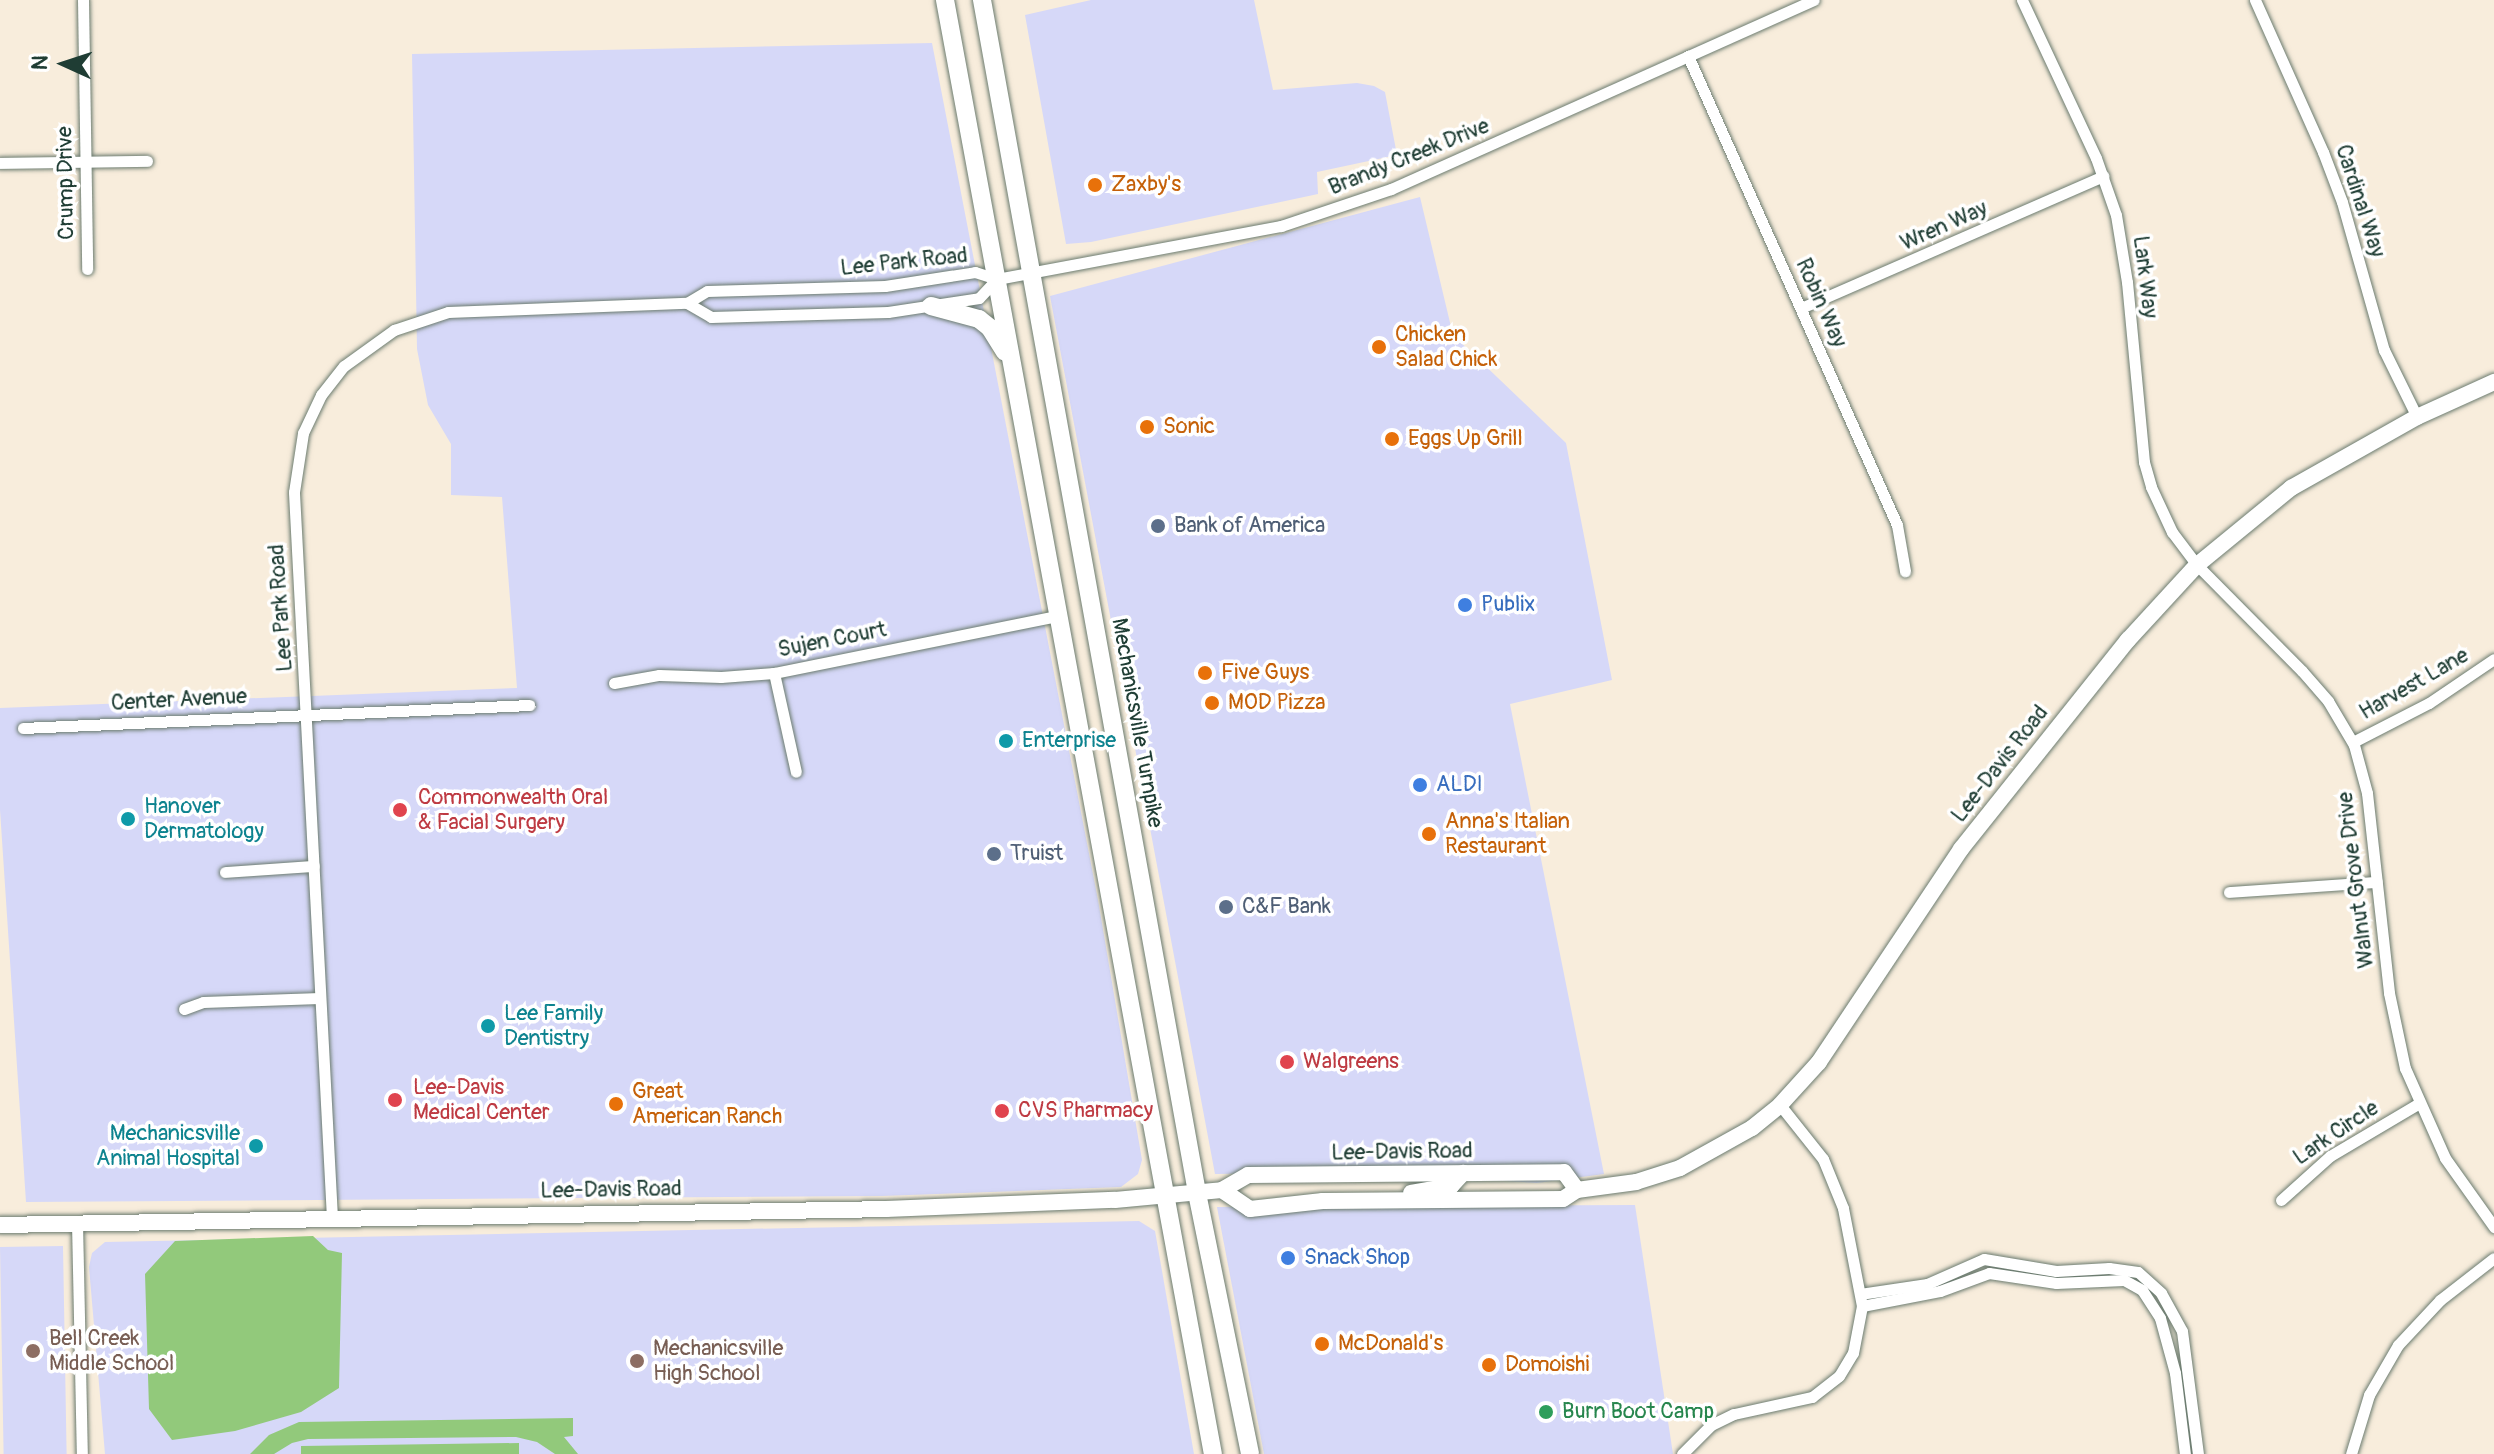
<!DOCTYPE html>
<html>
<head>
<meta charset="utf-8">
<style>
	body { margin:0 }
	#map { position:relative; width:2494px; height:1454px; overflow:hidden; background:#f8eddc; font-family:Pangolin,sans-serif }
	div>[style] { position:absolute }
	.built>* { inset:0; background:#d6d8f8; transform-origin:0 0 }
	.green>* { inset:0; background:#92c97b }
	.roads { filter:drop-shadow(0 0 2px #6b7b6f) drop-shadow(0 0 2px #6b7b6f) }
	.minor>* { height:11px; margin:-5.5px; padding:0 5.5px; transform-origin:5.5px; border-radius:5.5px; background:#fff }
	.secondary>* { height:16px; margin:-8px; padding:0 8px; transform-origin:8px; border-radius:8px; background:#fff }
	.trunk>* { height:18px; margin:-9px; padding:0 9px; transform-origin:9px; border-radius:9px; background:#fff }
	.dots>* { width:22px; height:22px; translate:-50% -50%; box-sizing:border-box; border:4px solid #fff; border-radius:50% }
	span { translate:-50% -50%; white-space:nowrap; text-align:center; line-height:1.15; -webkit-text-stroke:7px #fff; paint-order:stroke }
	.street-label { font-size:22px; color:#1f3d34 }
	.food-label { font-size:22px; color:#c56008 }
	.left { translate:0 -50%; text-align:left }
	.service-label { font-size:22px; color:#4e5e75 }
	.shop-label { font-size:22px; color:#366cbe }
	.culture-label { font-size:22px; color:#0d838f }
	.right { translate:-100% -50%; text-align:right }
	.health-label { font-size:22px; color:#be3a42 }
	.education-label { font-size:22px; color:#785e54 }
	.leisure-label { font-size:22px; color:#27864d }
	.north { position:absolute; left:24px; top:24px; width:80px; height:80px; -webkit-text-stroke:6px #fff; paint-order:stroke; rotate:273deg; font-size:22px; font-weight:700; line-height:32px; text-align:center; color:#1f3d34 }
	.north::after { content:''; display:block; margin:auto; width:28px; height:36px; background:#1f3d34; clip-path:polygon(50% 0,100% 100%,50% 72%,0 100%) }
</style>
</head>
<body>
<div id="map">
	<div class="built">
		<div style="clip-path:polygon(1091px 0,1254px 0,1273px 90px,1357px 83px,1374px 86px,1385px 92px,1397px 155px,1317px 172px,1318px 194px,1091px 242px,1066px 244px,1025px 15px)"></div>
		<div style="clip-path:polygon(932px 43px,1098px 900px,1142px 1160px,1138px 1174px,1121px 1187px,882px 1196px,26px 1202px,0 810px,0 708px,517px 688px,502px 497px,451px 495px,451px 444px,428px 405px,417px 349px,412px 54px)"></div>
		<div style="clip-path:polygon(1420px 197px,1453px 335px,1566px 443px,1612px 680px,1510px 704px,1604px 1174px,1537px 1183px,1356px 1172px,1215px 1174px,1050px 296px)"></div>
		<div style="clip-path:polygon(1635px 1205px,1673px 1454px,1264px 1454px,1217px 1207px)"></div>
		<div style="clip-path:polygon(1139px 1221px,1155px 1231px,1194px 1454px,105px 1454px,89px 1267px,92px 1253px,105px 1242px)"></div>
		<div style="left:63px;top:1246px;width:208px;height:63px;rotate:89deg"></div>
	</div>
	<div class="green">
		<div style="clip-path:polygon(313px 1236px,328px 1250px,342px 1253px,339px 1388px,301px 1412px,235px 1431px,172px 1440px,149px 1409px,145px 1274px,175px 1241px)"></div>
		<div style="clip-path:polygon(573px 1418px,573px 1436px,564px 1437px,578px 1454px,555px 1454px,537px 1442px,516px 1437px,308px 1439px,292px 1443px,274px 1454px,250px 1454px,269px 1435px,299px 1422px)"></div>
		<div style="clip-path:polygon(519px 1443px,519px 1454px,301px 1454px,301px 1446px)"></div>
	</div>
	<div class="roads">
		<div class="minor">
			<div style="left:83px;top:0;width:269px;rotate:89.1deg"></div>
			<div style="left:2022px;top:0;width:174px;rotate:64.9deg"></div>
			<div style="left:2096px;top:158px;width:60px;rotate:70.7deg"></div>
			<div style="left:2116px;top:215px;width:68px;rotate:80.7deg"></div>
			<div style="left:2127px;top:282px;width:181px;rotate:84.6deg"></div>
			<div style="left:2144px;top:462px;width:26px;rotate:74deg"></div>
			<div style="left:2151px;top:487px;width:50px;rotate:65deg"></div>
			<div style="left:2172px;top:532px;width:41px;rotate:52.9deg"></div>
			<div style="left:2197px;top:565px;width:149px;rotate:45.3deg"></div>
			<div style="left:2302px;top:671px;width:40px;rotate:49deg"></div>
			<div style="left:2328px;top:701px;width:51px;rotate:59.4deg"></div>
			<div style="left:2354px;top:745px;width:50px;rotate:74.8deg"></div>
			<div style="left:2367px;top:793px;width:201px;rotate:83.7deg"></div>
			<div style="left:2389px;top:993px;width:77px;rotate:78deg"></div>
			<div style="left:2405px;top:1068px;width:98px;rotate:66deg"></div>
			<div style="left:2445px;top:1158px;width:85px;rotate:54.6deg"></div>
			<div style="left:2255px;top:0;width:167px;rotate:65.9deg"></div>
			<div style="left:2323px;top:152px;width:53px;rotate:69.2deg"></div>
			<div style="left:2342px;top:202px;width:154px;rotate:74.2deg"></div>
			<div style="left:2384px;top:350px;width:75px;rotate:63.8deg"></div>
			<div style="left:1688px;top:56px;width:513px;rotate:65.98deg"></div>
			<div style="left:1897px;top:525px;width:47px;rotate:80.1deg"></div>
			<div style="left:0;top:163px;width:147px;rotate:-0.8deg"></div>
			<div style="left:687px;top:303px;width:28px;rotate:30deg"></div>
			<div style="left:711px;top:317px;width:177px;rotate:-1.6deg"></div>
			<div style="left:888px;top:312px;width:92px;rotate:-8.7deg"></div>
			<div style="left:979px;top:298px;width:26px;rotate:-47deg"></div>
			<div style="left:1801px;top:308px;width:330px;rotate:-23.6deg"></div>
			<div style="left:774px;top:673px;width:101px;rotate:77.5deg"></div>
			<div style="left:614px;top:683px;width:46px;rotate:-10.1deg"></div>
			<div style="left:659px;top:675px;width:62px;rotate:1.8deg"></div>
			<div style="left:721px;top:677px;width:53px;rotate:-4.3deg"></div>
			<div style="left:774px;top:673px;width:288px;rotate:-11.4deg"></div>
			<div style="left:23px;top:728px;width:507px;rotate:-2.6deg"></div>
			<div style="left:2353px;top:742px;width:85px;rotate:-27.2deg"></div>
			<div style="left:2429px;top:703px;width:78px;rotate:-34.1deg"></div>
			<div style="left:225px;top:872px;width:89px;rotate:-3.9deg"></div>
			<div style="left:2229px;top:892px;width:148px;rotate:-3.9deg"></div>
			<div style="left:184px;top:1009px;width:20px;rotate:-20deg"></div>
			<div style="left:203px;top:1002px;width:117px;rotate:-2deg"></div>
			<div style="left:2281px;top:1200px;width:66px;rotate:-41.9deg"></div>
			<div style="left:2330px;top:1156px;width:102px;rotate:-30.6deg"></div>
			<div style="left:332px;top:1218px;width:727px;rotate:-93deg"></div>
			<div style="left:294px;top:492px;width:60px;rotate:-81.3deg"></div>
			<div style="left:303px;top:433px;width:42px;rotate:-64.7deg"></div>
			<div style="left:321px;top:395px;width:37px;rotate:-52deg"></div>
			<div style="left:344px;top:366px;width:62px;rotate:-35.8deg"></div>
			<div style="left:394px;top:330px;width:57px;rotate:-18.4deg"></div>
			<div style="left:448px;top:312px;width:239px;rotate:-2.2deg"></div>
			<div style="left:687px;top:303px;width:23px;rotate:-31deg"></div>
			<div style="left:707px;top:291px;width:178px;rotate:-1.6deg"></div>
			<div style="left:885px;top:286px;width:91px;rotate:-8.8deg"></div>
			<div style="left:975px;top:272px;width:23px;rotate:18deg"></div>
			<div style="left:997px;top:279px;width:289px;rotate:-10.6deg"></div>
			<div style="left:1281px;top:226px;width:116px;rotate:-18.6deg"></div>
			<div style="left:1391px;top:189px;width:463px;rotate:-24.1deg"></div>
			<div style="left:77px;top:1222px;width:232px;rotate:88.8deg"></div>
			<div style="left:1860px;top:1294px;width:68px;rotate:-8.5deg"></div>
			<div style="left:1927px;top:1284px;width:62px;rotate:-23.7deg"></div>
			<div style="left:1984px;top:1259px;width:73px;rotate:9.5deg"></div>
			<div style="left:2056px;top:1271px;width:53px;rotate:-3.2deg"></div>
			<div style="left:2109px;top:1268px;width:29px;rotate:8deg"></div>
			<div style="left:2138px;top:1272px;width:31px;rotate:42deg"></div>
			<div style="left:2161px;top:1293px;width:43px;rotate:61.1deg"></div>
			<div style="left:2182px;top:1331px;width:124px;rotate:82.6deg"></div>
			<div style="left:1862px;top:1306px;width:79px;rotate:-10.9deg"></div>
			<div style="left:1940px;top:1291px;width:52px;rotate:-20.2deg"></div>
			<div style="left:1989px;top:1273px;width:68px;rotate:8.5deg"></div>
			<div style="left:2056px;top:1283px;width:68px;rotate:-2.5deg"></div>
			<div style="left:2124px;top:1280px;width:21px;rotate:29deg"></div>
			<div style="left:2142px;top:1290px;width:33px;rotate:57deg"></div>
			<div style="left:2160px;top:1318px;width:57px;rotate:74.7deg"></div>
			<div style="left:2175px;top:1373px;width:82px;rotate:83deg"></div>
			<div style="left:1682px;top:1454px;width:41px;rotate:-45deg"></div>
			<div style="left:1711px;top:1425px;width:25px;rotate:-26deg"></div>
			<div style="left:1734px;top:1414px;width:80px;rotate:-12.3deg"></div>
			<div style="left:1812px;top:1397px;width:34px;rotate:-38deg"></div>
			<div style="left:1839px;top:1376px;width:27px;rotate:-59deg"></div>
			<div style="left:1853px;top:1353px;width:48px;rotate:-79.2deg"></div>
			<div style="left:1862px;top:1306px;width:100px;rotate:-101deg"></div>
			<div style="left:1843px;top:1208px;width:53px;rotate:-112.2deg"></div>
			<div style="left:1823px;top:1159px;width:69px;rotate:-128.5deg"></div>
			<div style="left:2351px;top:1454px;width:62px;rotate:-73deg"></div>
			<div style="left:2369px;top:1395px;width:58px;rotate:-59.9deg"></div>
			<div style="left:2398px;top:1345px;width:62px;rotate:-47deg"></div>
			<div style="left:2440px;top:1300px;width:68px;rotate:-37.9deg"></div>
		</div>
		<div class="secondary">
			<div style="left:1222px;top:1190px;width:34px;rotate:34deg"></div>
			<div style="left:1250px;top:1209px;width:73px;rotate:-6.3deg"></div>
			<div style="left:1323px;top:1201px;width:240px;rotate:-0.5deg"></div>
			<div style="left:1563px;top:1199px;width:17px;rotate:-33deg"></div>
			<div style="left:1577px;top:1190px;width:60px;rotate:-7.7deg"></div>
			<div style="left:1636px;top:1182px;width:46px;rotate:-17.7deg"></div>
			<div style="left:1680px;top:1168px;width:82px;rotate:-29.1deg"></div>
			<div style="left:1752px;top:1128px;width:36px;rotate:-39deg"></div>
			<div style="left:1780px;top:1105px;width:58px;rotate:-47.8deg"></div>
			<div style="left:1819px;top:1062px;width:256px;rotate:-56.3deg"></div>
			<div style="left:1961px;top:849px;width:268px;rotate:-51.4deg"></div>
			<div style="left:2128px;top:640px;width:102px;rotate:-47.4deg"></div>
			<div style="left:2197px;top:565px;width:122px;rotate:-39.3deg"></div>
			<div style="left:2291px;top:488px;width:145px;rotate:-29.4deg"></div>
			<div style="left:2417px;top:417px;width:85px;rotate:-24.4deg"></div>
			<div style="left:1411px;top:1193px;width:41px;rotate:-9.9deg"></div>
			<div style="left:1451px;top:1186px;width:18px;rotate:-47deg"></div>
			<div style="left:0;top:1225px;width:886px;rotate:-1.03deg"></div>
			<div style="left:886px;top:1209px;width:229px;rotate:-2.3deg"></div>
			<div style="left:1115px;top:1200px;width:107px;rotate:-5.3deg"></div>
			<div style="left:1222px;top:1190px;width:30px;rotate:-30deg"></div>
			<div style="left:1248px;top:1175px;width:316px;rotate:-0.5deg"></div>
			<div style="left:1564px;top:1172px;width:22px;rotate:54deg"></div>
		</div>
		<div class="trunk">
			<div style="left:945px;top:0;width:1478px;rotate:79.56deg"></div>
			<div style="left:982px;top:0;width:1212px;rotate:79.78deg"></div>
			<div style="left:1197px;top:1193px;width:266px;rotate:78.5deg"></div>
			<div style="left:931px;top:306px;width:50px;rotate:15.2deg"></div>
			<div style="left:979px;top:319px;width:14px;rotate:39deg"></div>
			<div style="left:990px;top:328px;width:28px;rotate:58deg"></div>
		</div>
	</div>
	<div class="dots">
		<div style="left:1095px;top:185px;background:#e8710a"></div>
		<div style="left:1379px;top:347px;background:#e8710a"></div>
		<div style="left:1147px;top:427px;background:#e8710a"></div>
		<div style="left:1392px;top:439px;background:#e8710a"></div>
		<div style="left:1158px;top:526px;background:#5c6f8a"></div>
		<div style="left:1465px;top:605px;background:#3f7fe0"></div>
		<div style="left:1205px;top:673px;background:#e8710a"></div>
		<div style="left:1212px;top:703px;background:#e8710a"></div>
		<div style="left:1006px;top:741px;background:#0f9aa8"></div>
		<div style="left:1420px;top:785px;background:#3f7fe0"></div>
		<div style="left:400px;top:810px;background:#e0444e"></div>
		<div style="left:128px;top:819px;background:#0f9aa8"></div>
		<div style="left:1429px;top:834px;background:#e8710a"></div>
		<div style="left:994px;top:854px;background:#5c6f8a"></div>
		<div style="left:1226px;top:907px;background:#5c6f8a"></div>
		<div style="left:488px;top:1026px;background:#0f9aa8"></div>
		<div style="left:1287px;top:1062px;background:#e0444e"></div>
		<div style="left:395px;top:1100px;background:#e0444e"></div>
		<div style="left:616px;top:1104px;background:#e8710a"></div>
		<div style="left:1002px;top:1111px;background:#e0444e"></div>
		<div style="left:256px;top:1146px;background:#0f9aa8"></div>
		<div style="left:1288px;top:1258px;background:#3f7fe0"></div>
		<div style="left:1322px;top:1344px;background:#e8710a"></div>
		<div style="left:33px;top:1351px;background:#8d6e63"></div>
		<div style="left:637px;top:1361px;background:#8d6e63"></div>
		<div style="left:1489px;top:1365px;background:#e8710a"></div>
		<div style="left:1546px;top:1412px;background:#2e9e5b"></div>
	</div>
	<div class="street-label">
		<span style="left:1409px;top:157px;rotate:-22deg">Brandy Creek Drive</span>
		<span style="left:66px;top:183px;rotate:-91deg">Crump Drive</span>
		<span style="left:2360px;top:201px;rotate:72deg">Cardinal Way</span>
		<span style="left:1944px;top:226px;rotate:-24deg">Wren Way</span>
		<span style="left:904px;top:262px;rotate:-6deg">Lee Park Road</span>
		<span style="left:2145px;top:277px;rotate:83deg">Lark Way</span>
		<span style="left:1821px;top:303px;rotate:66deg">Robin Way</span>
		<span style="left:281px;top:608px;rotate:-94deg">Lee Park Road</span>
		<span style="left:832px;top:640px;rotate:-11deg">Sujen Court</span>
		<span style="left:2414px;top:684px;rotate:-30deg">Harvest Lane</span>
		<span style="left:179px;top:700px;rotate:-3deg">Center Avenue</span>
		<span style="left:1137px;top:723px;rotate:80deg">Mechanicsville Turnpike</span>
		<span style="left:2000px;top:764px;rotate:-52deg">Lee-Davis Road</span>
		<span style="left:2356px;top:880px;rotate:-97deg">Walnut Grove Drive</span>
		<span style="left:2336px;top:1133px;rotate:-34deg">Lark Circle</span>
		<span style="left:1402px;top:1152px;rotate:-1deg">Lee-Davis Road</span>
		<span style="left:611px;top:1190px;rotate:-1deg">Lee-Davis Road</span>
	</div>
	<div class="food-label">
		<span class="left" style="left:1111px;top:185px">Zaxby's</span>
		<span class="left" style="left:1395px;top:347px">Chicken<br>Salad Chick</span>
		<span class="left" style="left:1163px;top:427px">Sonic</span>
		<span class="left" style="left:1408px;top:439px">Eggs Up Grill</span>
		<span class="left" style="left:1221px;top:673px">Five Guys</span>
		<span class="left" style="left:1228px;top:703px">MOD Pizza</span>
		<span class="left" style="left:1445px;top:834px">Anna's Italian<br>Restaurant</span>
		<span class="left" style="left:632px;top:1104px">Great<br>American Ranch</span>
		<span class="left" style="left:1338px;top:1344px">McDonald's</span>
		<span class="left" style="left:1505px;top:1365px">Domoishi</span>
	</div>
	<div class="service-label">
		<span class="left" style="left:1174px;top:526px">Bank of America</span>
		<span class="left" style="left:1010px;top:854px">Truist</span>
		<span class="left" style="left:1242px;top:907px">C&amp;F Bank</span>
	</div>
	<div class="shop-label">
		<span class="left" style="left:1481px;top:605px">Publix</span>
		<span class="left" style="left:1436px;top:785px">ALDI</span>
		<span class="left" style="left:1304px;top:1258px">Snack Shop</span>
	</div>
	<div class="culture-label">
		<span class="left" style="left:1022px;top:741px">Enterprise</span>
		<span class="left" style="left:144px;top:819px">Hanover<br>Dermatology</span>
		<span class="left" style="left:504px;top:1026px">Lee Family<br>Dentistry</span>
		<span class="right" style="left:240px;top:1146px">Mechanicsville<br>Animal Hospital</span>
	</div>
	<div class="health-label">
		<span class="left" style="left:418px;top:810px">Commonwealth Oral<br>&amp; Facial Surgery</span>
		<span class="left" style="left:1303px;top:1062px">Walgreens</span>
		<span class="left" style="left:413px;top:1100px">Lee-Davis<br>Medical Center</span>
		<span class="left" style="left:1018px;top:1111px">CVS Pharmacy</span>
	</div>
	<div class="education-label">
		<span class="left" style="left:49px;top:1351px">Bell Creek<br>Middle School</span>
		<span class="left" style="left:653px;top:1361px">Mechanicsville<br>High School</span>
	</div>
	<div class="leisure-label">
		<span class="left" style="left:1562px;top:1412px">Burn Boot Camp</span>
	</div>
	<div class="north">N</div>
</div>
</body>
</html>
